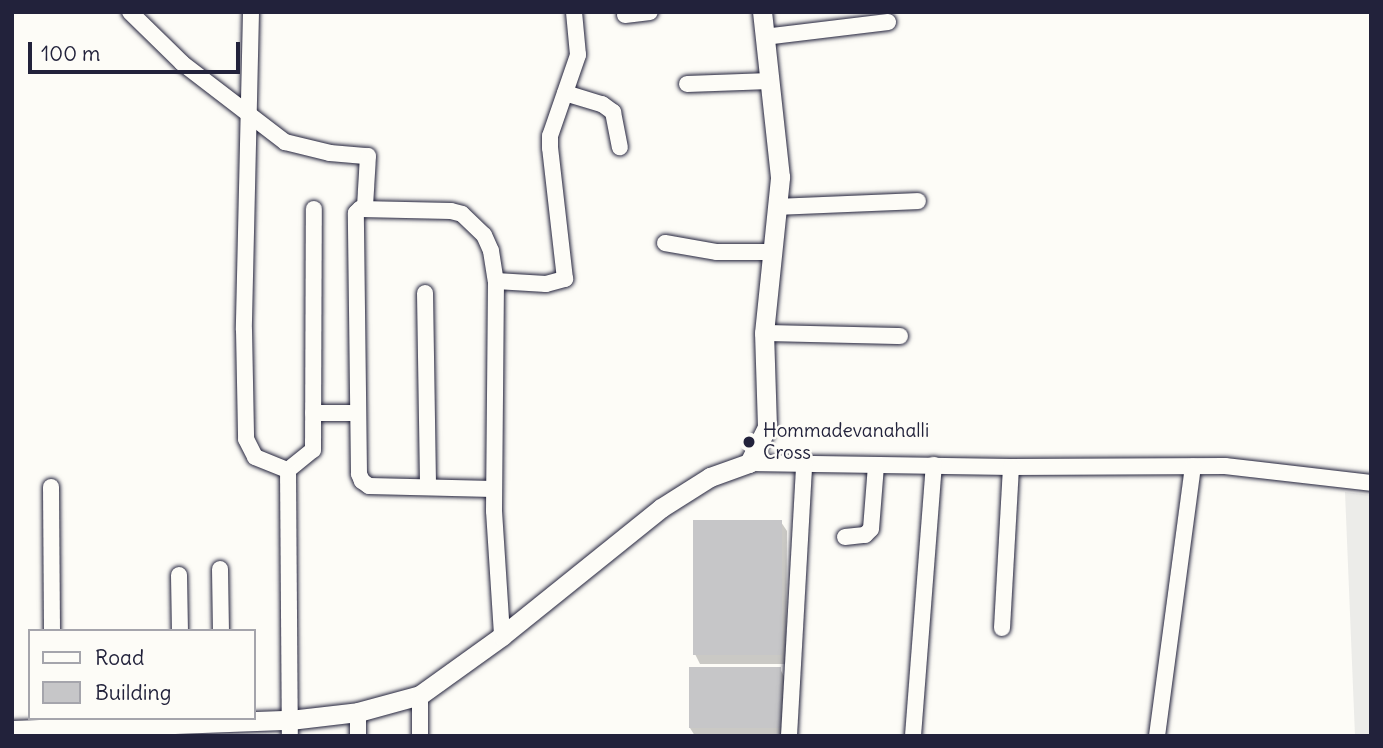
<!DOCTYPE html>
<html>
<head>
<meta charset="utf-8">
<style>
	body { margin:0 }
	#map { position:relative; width:1383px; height:748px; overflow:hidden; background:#fdfcf7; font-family:Delius,sans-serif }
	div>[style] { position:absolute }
	.built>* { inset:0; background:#ecece9 }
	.shadow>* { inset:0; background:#0003 }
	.building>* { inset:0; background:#c6c6c8; transform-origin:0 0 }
	.roads { filter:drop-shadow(0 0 2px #22223b) drop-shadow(0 0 2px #22223b) }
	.minor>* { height:16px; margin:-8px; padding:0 8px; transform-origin:8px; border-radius:8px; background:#fdfcf7 }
	.major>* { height:19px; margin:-9.5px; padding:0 9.5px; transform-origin:9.5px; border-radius:9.5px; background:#fdfcf7 }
	.dots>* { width:19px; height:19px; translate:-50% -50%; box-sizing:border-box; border:4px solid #fdfcf7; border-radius:50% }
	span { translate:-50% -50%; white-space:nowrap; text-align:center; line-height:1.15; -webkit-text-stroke:5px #fdfcf7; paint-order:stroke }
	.poi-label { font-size:19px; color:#22223b }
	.left { translate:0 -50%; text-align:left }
	.frame { position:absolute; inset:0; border:14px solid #22223b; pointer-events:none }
	.legend { position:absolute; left:28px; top:629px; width:228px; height:91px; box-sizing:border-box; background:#fdfcf7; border:2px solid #a5a5ac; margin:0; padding:9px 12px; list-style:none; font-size:21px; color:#22223b }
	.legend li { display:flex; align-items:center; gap:14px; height:35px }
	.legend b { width:35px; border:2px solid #a5a5ac }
	.scale { position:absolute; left:28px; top:42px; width:212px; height:32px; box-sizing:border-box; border:4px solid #22223b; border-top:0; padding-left:9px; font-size:21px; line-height:24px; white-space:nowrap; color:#22223b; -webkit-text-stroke:5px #fdfcf7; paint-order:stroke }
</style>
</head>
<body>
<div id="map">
	<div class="built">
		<div style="clip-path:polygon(1345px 492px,1371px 495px,1371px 736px,1355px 736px)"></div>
	</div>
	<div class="shadow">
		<div style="clip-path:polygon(781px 522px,787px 531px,786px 664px,700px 664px,695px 654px)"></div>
		<div style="clip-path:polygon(780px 669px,785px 678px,785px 736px,695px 736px,690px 728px)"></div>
	</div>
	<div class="building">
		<div style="left:693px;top:520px;width:89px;height:135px"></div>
		<div style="left:689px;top:667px;width:92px;height:61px"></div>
	</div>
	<div class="roads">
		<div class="minor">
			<div style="left:130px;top:12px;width:73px;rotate:44.4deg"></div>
			<div style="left:182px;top:63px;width:130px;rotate:37.5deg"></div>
			<div style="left:285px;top:142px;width:46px;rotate:13.7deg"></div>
			<div style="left:330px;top:153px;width:38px;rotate:5deg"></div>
			<div style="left:368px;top:156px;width:51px;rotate:93.4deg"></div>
			<div style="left:251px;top:12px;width:318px;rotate:91.3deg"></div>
			<div style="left:244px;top:330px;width:109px;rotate:88.9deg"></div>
			<div style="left:246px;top:439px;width:20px;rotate:63deg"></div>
			<div style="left:255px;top:457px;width:35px;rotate:22deg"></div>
			<div style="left:625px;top:15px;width:25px;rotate:-7deg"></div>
			<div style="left:764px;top:37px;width:125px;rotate:-6.9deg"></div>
			<div style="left:687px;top:84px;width:83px;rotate:-2.1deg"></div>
			<div style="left:565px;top:93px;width:39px;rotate:17deg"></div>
			<div style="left:602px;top:104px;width:14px;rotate:36deg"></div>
			<div style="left:613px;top:112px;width:36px;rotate:79deg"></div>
			<div style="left:777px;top:207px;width:141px;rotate:-2.4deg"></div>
			<div style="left:665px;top:243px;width:53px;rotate:9.8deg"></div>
			<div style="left:717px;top:252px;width:55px"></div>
			<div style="left:496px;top:281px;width:50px;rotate:3.4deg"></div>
			<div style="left:546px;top:284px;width:20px;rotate:-15deg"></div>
			<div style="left:565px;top:279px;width:132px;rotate:-96.5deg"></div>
			<div style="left:550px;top:148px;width:12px;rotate:-90deg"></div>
			<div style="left:550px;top:136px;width:86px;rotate:-70.9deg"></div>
			<div style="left:578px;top:55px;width:43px;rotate:-95.3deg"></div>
			<div style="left:425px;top:293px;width:194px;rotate:89.1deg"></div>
			<div style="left:764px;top:333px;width:136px;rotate:1.3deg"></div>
			<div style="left:313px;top:413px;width:45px"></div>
			<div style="left:749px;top:463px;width:262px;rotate:0.9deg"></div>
			<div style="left:1011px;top:467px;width:214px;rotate:-0.3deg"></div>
			<div style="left:1225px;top:466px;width:147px;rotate:6.6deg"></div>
			<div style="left:288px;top:470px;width:32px;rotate:-39deg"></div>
			<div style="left:313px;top:450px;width:241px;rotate:-89.8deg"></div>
			<div style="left:288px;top:470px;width:266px;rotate:89.6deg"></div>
			<div style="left:51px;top:487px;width:144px;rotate:89.6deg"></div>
			<div style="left:493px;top:489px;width:124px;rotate:-178.6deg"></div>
			<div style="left:369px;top:486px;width:9px;rotate:-144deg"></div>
			<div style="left:362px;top:481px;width:8px;rotate:-113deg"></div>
			<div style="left:359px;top:474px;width:261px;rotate:-90.7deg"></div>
			<div style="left:356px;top:213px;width:6px;rotate:-45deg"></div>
			<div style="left:360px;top:209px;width:91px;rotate:1.3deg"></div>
			<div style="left:451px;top:211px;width:11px;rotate:15deg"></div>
			<div style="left:462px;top:214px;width:30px;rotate:44deg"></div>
			<div style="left:484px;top:235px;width:17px;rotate:66deg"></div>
			<div style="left:491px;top:251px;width:30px;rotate:81deg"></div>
			<div style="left:496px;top:281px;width:230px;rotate:90.5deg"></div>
			<div style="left:494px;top:511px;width:125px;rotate:86.3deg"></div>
			<div style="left:845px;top:537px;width:20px;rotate:-6deg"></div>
			<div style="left:865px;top:535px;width:8px;rotate:-45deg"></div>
			<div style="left:871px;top:529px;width:63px;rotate:-85.5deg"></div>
			<div style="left:220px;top:569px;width:62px;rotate:89.1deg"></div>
			<div style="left:179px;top:575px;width:56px;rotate:89deg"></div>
			<div style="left:1002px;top:628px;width:161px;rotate:-86.8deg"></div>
			<div style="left:358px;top:712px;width:24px;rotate:90deg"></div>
			<div style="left:420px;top:736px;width:41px;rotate:-90deg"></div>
			<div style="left:789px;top:736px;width:271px;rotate:-86.8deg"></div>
			<div style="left:913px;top:736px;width:272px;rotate:-85.6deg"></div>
			<div style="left:1157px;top:736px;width:272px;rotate:-82.4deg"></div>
		</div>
		<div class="major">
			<div style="left:12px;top:730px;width:278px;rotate:-2.1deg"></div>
			<div style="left:290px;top:720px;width:68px;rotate:-6.7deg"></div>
			<div style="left:358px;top:712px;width:64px;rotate:-15.3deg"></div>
			<div style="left:420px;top:695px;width:101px;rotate:-35.7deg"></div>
			<div style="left:502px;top:636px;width:204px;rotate:-38.8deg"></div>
			<div style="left:661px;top:508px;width:58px;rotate:-32.3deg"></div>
			<div style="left:710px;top:477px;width:41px;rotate:-19.7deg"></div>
			<div style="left:749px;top:463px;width:40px;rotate:-63.4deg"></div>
			<div style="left:767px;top:427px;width:94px;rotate:-91.8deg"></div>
			<div style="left:764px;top:333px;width:157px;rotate:-84.1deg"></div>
			<div style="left:780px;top:177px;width:166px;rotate:-96.2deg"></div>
		</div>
	</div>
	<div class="dots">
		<div style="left:749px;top:442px;background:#22223b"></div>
	</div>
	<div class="poi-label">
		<span class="left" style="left:763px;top:442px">Hommadevanahalli<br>Cross</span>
	</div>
	<div class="frame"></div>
	<ul class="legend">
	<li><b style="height:9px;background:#fdfcf7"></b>Road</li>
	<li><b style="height:19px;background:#c6c6c8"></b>Building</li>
	</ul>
	<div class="scale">100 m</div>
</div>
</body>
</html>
